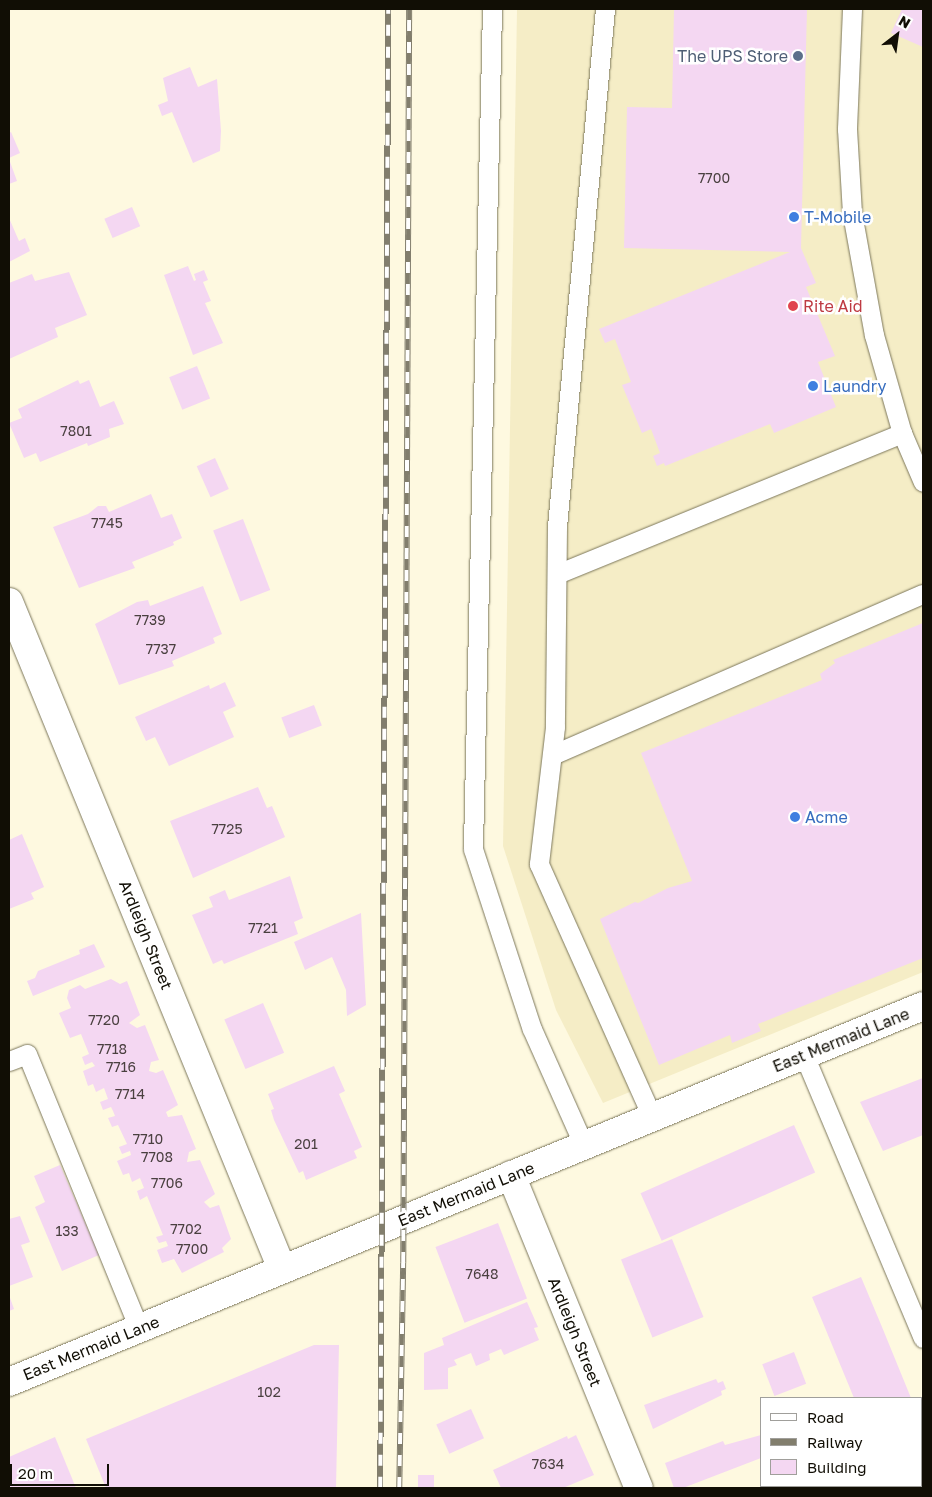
<!DOCTYPE html>
<html>
<head>
<meta charset="utf-8">
<style>
	body { margin:0 }
	#map { position:relative; width:932px; height:1497px; overflow:hidden; background:#fef9e0; font-family:"Golos Text",sans-serif }
	div>[style] { position:absolute }
	.built>* { inset:0; background:#f5edc6 }
	.building>* { inset:0; background:#f4d7f2; transform-origin:0 0 }
	.roads { filter:drop-shadow(0 0 1px #7c775b) drop-shadow(0 0 1px #7c775b) }
	.lane>* { height:19px; margin:-9.5px; padding:0 9.5px; transform-origin:9.5px; border-radius:9.5px; background:#fff }
	.street>* { height:28px; margin:-14px; padding:0 14px; transform-origin:14px; border-radius:14px; background:#fff }
	.rail>* { height:5.5px; margin-top:-2.75px; transform-origin:0; background:repeating-linear-gradient(90deg,#fff 0 11px,#827e6d 0 22px); box-sizing:border-box; border-block:1px solid #827e6d }
	.dots>* { width:14px; height:14px; translate:-50% -50%; box-sizing:border-box; border:2px solid #fff; border-radius:50% }
	span { translate:-50% -50%; white-space:nowrap; text-align:center; line-height:1.15; -webkit-text-stroke:5px #fff; paint-order:stroke }
	.number-label { font-size:14px; color:#4a4040 }
	.number-label span { -webkit-text-stroke-width:0 }
	.service-label { font-size:16px; color:#4e5e75 }
	.right { translate:-100% -50%; text-align:right }
	.shop-label { font-size:16px; color:#366cbe }
	.left { translate:0 -50%; text-align:left }
	.health-label { font-size:16px; color:#be3a42 }
	.street-label { font-size:16px; color:#110e05 }
	.frame { position:absolute; inset:0; border:10px solid #110e05; pointer-events:none }
	.legend { position:absolute; left:760px; top:1397px; width:162px; height:90px; box-sizing:border-box; background:#fff; border:1px solid #a09f9b; margin:0; padding:6px 9px; list-style:none; font-size:15px; color:#110e05 }
	.legend li { display:flex; align-items:center; gap:10px; height:25px }
	.legend b { width:25px; border:1px solid #a09f9b }
	.north { position:absolute; left:872px; top:10px; width:50px; height:50px; -webkit-text-stroke:4px #fff; paint-order:stroke; rotate:30deg; font-size:14px; font-weight:700; line-height:20px; text-align:center; color:#110e05 }
	.north::after { content:''; display:block; margin:auto; width:18px; height:22px; background:#110e05; clip-path:polygon(50% 0,100% 100%,50% 72%,0 100%) }
	.scale { position:absolute; left:10px; top:1464px; width:99px; height:22px; box-sizing:border-box; border:2px solid #110e05; border-top:0; padding-left:6px; font-size:15px; line-height:18px; white-space:nowrap; color:#110e05; -webkit-text-stroke:4px #fff; paint-order:stroke }
</style>
</head>
<body>
<div id="map">
	<div class="built">
		<div style="clip-path:polygon(517px 9px,923px 9px,923px 972px,603px 1103px,556px 1010px,503px 846px)"></div>
	</div>
	<div class="building">
		<div style="clip-path:polygon(674px 9px,807px 9px,801px 248px,816px 283px,806px 287px,835px 356px,818px 362px,836px 407px,774px 433px,770px 424px,665px 466px,664px 463px,657px 466px,653px 456px,660px 453px,651px 429px,642px 433px,622px 385px,631px 382px,615px 339px,605px 343px,599px 329px,790px 252px,624px 248px,627px 107px,672px 108px)"></div>
		<div style="clip-path:polygon(902px 9px,923px 9px,923px 47px,891px 33px)"></div>
		<div style="clip-path:polygon(190px 67px,198px 87px,217px 79px,221px 131px,220px 151px,193px 163px,172px 112px,162px 116px,158px 105px,168px 101px,163px 78px)"></div>
		<div style="clip-path:polygon(11px 132px,20px 153px,9px 158px,9px 133px)"></div>
		<div style="clip-path:polygon(9px 159px,17px 181px,9px 184px)"></div>
		<div style="left:132px;top:207px;width:21px;height:30px;rotate:67deg"></div>
		<div style="clip-path:polygon(9px 218px,19px 241px,25px 238px,30px 251px,9px 262px)"></div>
		<div style="clip-path:polygon(188px 266px,194px 281px,196px 280px,194px 274px,204px 270px,208px 280px,203px 282px,211px 301px,205px 303px,223px 343px,193px 355px,164px 275px)"></div>
		<div style="clip-path:polygon(69px 272px,87px 315px,55px 328px,58px 337px,9px 359px,9px 283px,32px 274px,35px 281px)"></div>
		<div style="left:197px;top:366px;width:35px;height:30px;rotate:68deg"></div>
		<div style="clip-path:polygon(78px 380px,80px 384px,89px 380px,100px 407px,114px 401px,124px 424px,109px 429px,110px 437px,88px 446px,87px 443px,40px 462px,36px 453px,24px 458px,9px 423px,22px 418px,18px 409px)"></div>
		<div style="left:215px;top:458px;width:34px;height:20px;rotate:66deg"></div>
		<div style="clip-path:polygon(151px 494px,161px 518px,172px 514px,182px 538px,173px 542px,174px 545px,132px 562px,135px 568px,79px 588px,53px 527px,88px 514px,98px 506px,106px 506px,109px 512px)"></div>
		<div style="left:243px;top:519px;width:76px;height:32px;rotate:69deg"></div>
		<div style="clip-path:polygon(203px 586px,222px 634px,213px 638px,215px 643px,172px 661px,174px 666px,119px 685px,95px 624px,137px 602px,148px 600px,150px 606px)"></div>
		<div style="clip-path:polygon(923px 623px,923px 958px,758px 1024px,761px 1031px,732px 1043px,730px 1035px,659px 1065px,600px 919px,635px 902px,638px 903px,668px 888px,692px 881px,641px 753px,822px 680px,820px 674px,835px 663px,833px 660px)"></div>
		<div style="clip-path:polygon(225px 682px,236px 706px,223px 712px,234px 737px,169px 766px,155px 737px,146px 741px,135px 717px,209px 685px,210px 689px)"></div>
		<div style="left:314px;top:705px;width:22px;height:35px;rotate:69deg"></div>
		<div style="clip-path:polygon(258px 787px,267px 808px,272px 806px,285px 837px,193px 878px,170px 821px)"></div>
		<div style="clip-path:polygon(22px 834px,44px 887px,31px 893px,34px 899px,9px 909px,9px 840px)"></div>
		<div style="clip-path:polygon(290px 876px,303px 918px,294px 922px,298px 934px,224px 964px,222px 960px,213px 964px,192px 915px,213px 907px,209px 897px,225px 890px,229px 900px)"></div>
		<div style="clip-path:polygon(361px 913px,366px 1005px,347px 1016px,346px 990px,332px 957px,305px 970px,294px 942px)"></div>
		<div style="clip-path:polygon(94px 944px,105px 967px,33px 996px,27px 981px,35px 978px,38px 971px,80px 954px,79px 950px)"></div>
		<div style="clip-path:polygon(111px 979px,120px 984px,127px 981px,140px 1015px,129px 1023px,137px 1028px,145px 1025px,159px 1060px,151px 1062px,149px 1071px,156px 1073px,163px 1070px,178px 1105px,166px 1112px,168px 1117px,182px 1115px,196px 1149px,189px 1152px,187px 1162px,200px 1160px,215px 1194px,204px 1202px,210px 1208px,219px 1205px,231px 1239px,222px 1248px,224px 1252px,182px 1273px,174px 1259px,162px 1263px,157px 1250px,168px 1246px,166px 1241px,159px 1243px,156px 1237px,163px 1235px,147px 1196px,140px 1200px,137px 1191px,144px 1188px,140px 1178px,132px 1182px,129px 1173px,123px 1175px,117px 1161px,131px 1155px,130px 1151px,122px 1154px,119px 1147px,127px 1144px,118px 1125px,112px 1127px,108px 1118px,115px 1116px,113px 1111px,111px 1107px,103px 1110px,100px 1102px,108px 1099px,104px 1088px,96px 1092px,93px 1084px,88px 1086px,83px 1071px,95px 1066px,92px 1062px,85px 1065px,82px 1057px,89px 1054px,81px 1034px,70px 1038px,59px 1013px,71px 1008px,67px 998px,69px 990px,80px 985px,85px 989px)"></div>
		<div style="left:263px;top:1003px;width:54px;height:42px;rotate:67deg"></div>
		<div style="clip-path:polygon(334px 1066px,345px 1091px,339px 1094px,362px 1147px,354px 1151px,357px 1158px,306px 1180px,303px 1171px,299px 1173px,274px 1120px,271px 1110px,274px 1109px,268px 1094px)"></div>
		<div style="clip-path:polygon(923px 1078px,923px 1135px,883px 1151px,860px 1102px)"></div>
		<div style="left:794px;top:1125px;width:52px;height:168px;rotate:66deg"></div>
		<div style="clip-path:polygon(60px 1165px,99px 1255px,62px 1271px,35px 1207px,45px 1202px,34px 1176px)"></div>
		<div style="clip-path:polygon(20px 1216px,30px 1242px,21px 1245px,33px 1277px,9px 1286px,9px 1219px)"></div>
		<div style="left:498px;top:1223px;width:81px;height:67px;rotate:69deg"></div>
		<div style="left:672px;top:1239px;width:84px;height:55px;rotate:68deg"></div>
		<div style="clip-path:polygon(861px 1277px,882px 1327px,911px 1398px,854px 1398px,823px 1323px,812px 1297px)"></div>
		<div style="clip-path:polygon(9px 1295px,14px 1309px,9px 1311px)"></div>
		<div style="clip-path:polygon(527px 1302px,538px 1327px,534px 1328px,539px 1340px,504px 1355px,501px 1349px,489px 1354px,490px 1360px,476px 1366px,471px 1353px,454px 1360px,457px 1365px,448px 1368px,448px 1389px,424px 1390px,424px 1353px,444px 1345px,442px 1338px)"></div>
		<div style="clip-path:polygon(314px 1345px,339px 1345px,336px 1488px,106px 1488px,86px 1439px)"></div>
		<div style="left:794px;top:1352px;width:34px;height:34px;rotate:69deg"></div>
		<div style="clip-path:polygon(716px 1379px,718px 1383px,723px 1381px,726px 1389px,721px 1391px,722px 1395px,653px 1429px,644px 1405px)"></div>
		<div style="left:471px;top:1409px;width:32px;height:38px;rotate:66deg"></div>
		<div style="clip-path:polygon(921px 1421px,923px 1488px,892px 1488px,891px 1486px,921px 1486px)"></div>
		<div style="clip-path:polygon(576px 1435px,594px 1475px,563px 1488px,501px 1488px,493px 1470px,567px 1436px,568px 1439px)"></div>
		<div style="clip-path:polygon(761px 1435px,761px 1458px,683px 1488px,674px 1488px,665px 1463px,723px 1441px,725px 1445px)"></div>
		<div style="clip-path:polygon(55px 1437px,76px 1488px,9px 1488px,9px 1457px)"></div>
		<div style="left:418px;top:1475px;width:16px;height:13px"></div>
		<div style="clip-path:polygon(786px 1486px,812px 1486px,813px 1488px,782px 1488px)"></div>
	</div>
	<div class="roads">
		<div class="lane">
			<div style="left:492px;top:9px;width:840px;rotate:91.3deg"></div>
			<div style="left:473px;top:849px;width:189px;rotate:71.9deg"></div>
			<div style="left:532px;top:1029px;width:128px;rotate:66deg"></div>
			<div style="left:605px;top:9px;width:519px;rotate:95.3deg"></div>
			<div style="left:557px;top:526px;width:201px;rotate:90.6deg"></div>
			<div style="left:555px;top:727px;width:138px;rotate:96.7deg"></div>
			<div style="left:539px;top:864px;width:277px;rotate:65.9deg"></div>
			<div style="left:852px;top:9px;width:120px;rotate:92.4deg"></div>
			<div style="left:847px;top:129px;width:84px;rotate:86.6deg"></div>
			<div style="left:852px;top:213px;width:124px;rotate:79.8deg"></div>
			<div style="left:874px;top:335px;width:102px;rotate:74.1deg"></div>
			<div style="left:557px;top:574px;width:373px;rotate:-22.2deg"></div>
			<div style="left:902px;top:433px;width:53px;rotate:66.8deg"></div>
			<div style="left:552px;top:755px;width:404px;rotate:-23.5deg"></div>
			<div style="left:804px;top:1055px;width:307px;rotate:67.2deg"></div>
			<div style="left:9px;top:1061px;width:19px;rotate:-21deg"></div>
			<div style="left:27px;top:1054px;width:296px;rotate:67.8deg"></div>
		</div>
		<div class="street">
			<div style="left:9px;top:602px;width:721px;rotate:67.74deg"></div>
			<div style="left:511px;top:1175px;width:338px;rotate:67.8deg"></div>
			<div style="left:9px;top:1382px;width:988px;rotate:-22.36deg"></div>
		</div>
	</div>
	<div class="rail">
		<div style="left:380px;top:1488px;width:1479px;rotate:-89.69deg"></div>
		<div style="left:399px;top:1488px;width:225px;rotate:-89deg"></div>
		<div style="left:403px;top:1263px;width:1254px;rotate:-89.73deg"></div>
	</div>
	<div class="dots">
		<div style="left:798px;top:56px;background:#5c6f8a"></div>
		<div style="left:794px;top:217px;background:#3f7fe0"></div>
		<div style="left:793px;top:306px;background:#e0444e"></div>
		<div style="left:813px;top:386px;background:#3f7fe0"></div>
		<div style="left:795px;top:817px;background:#3f7fe0"></div>
	</div>
	<div class="number-label">
		<span style="left:714px;top:178px">7700</span>
		<span style="left:76px;top:431px">7801</span>
		<span style="left:107px;top:523px">7745</span>
		<span style="left:150px;top:620px">7739</span>
		<span style="left:161px;top:649px">7737</span>
		<span style="left:227px;top:829px">7725</span>
		<span style="left:263px;top:928px">7721</span>
		<span style="left:104px;top:1020px">7720</span>
		<span style="left:112px;top:1049px">7718</span>
		<span style="left:121px;top:1067px">7716</span>
		<span style="left:130px;top:1094px">7714</span>
		<span style="left:148px;top:1139px">7710</span>
		<span style="left:306px;top:1144px">201</span>
		<span style="left:157px;top:1157px">7708</span>
		<span style="left:167px;top:1183px">7706</span>
		<span style="left:186px;top:1229px">7702</span>
		<span style="left:67px;top:1231px">133</span>
		<span style="left:192px;top:1249px">7700</span>
		<span style="left:482px;top:1274px">7648</span>
		<span style="left:269px;top:1392px">102</span>
		<span style="left:548px;top:1464px">7634</span>
	</div>
	<div class="service-label">
		<span class="right" style="left:788px;top:56px">The UPS Store</span>
	</div>
	<div class="shop-label">
		<span class="left" style="left:804px;top:217px">T-Mobile</span>
		<span class="left" style="left:823px;top:386px">Laundry</span>
		<span class="left" style="left:805px;top:817px">Acme</span>
	</div>
	<div class="health-label">
		<span class="left" style="left:803px;top:306px">Rite Aid</span>
	</div>
	<div class="street-label">
		<span style="left:146px;top:935px;rotate:68deg">Ardleigh Street</span>
		<span style="left:841px;top:1040px;rotate:-22deg">East Mermaid Lane</span>
		<span style="left:466px;top:1194px;rotate:-22deg">East Mermaid Lane</span>
		<span style="left:575px;top:1332px;rotate:68deg">Ardleigh Street</span>
		<span style="left:91px;top:1348px;rotate:-22deg">East Mermaid Lane</span>
	</div>
	<div class="frame"></div>
	<ul class="legend">
	<li><b style="height:6px;background:#fff"></b>Road</li>
	<li><b style="height:6px;background:#827e6d"></b>Railway</li>
	<li><b style="height:14px;background:#f4d7f2"></b>Building</li>
	</ul>
	<div class="north">N</div>
	<div class="scale">20 m</div>
</div>
</body>
</html>
